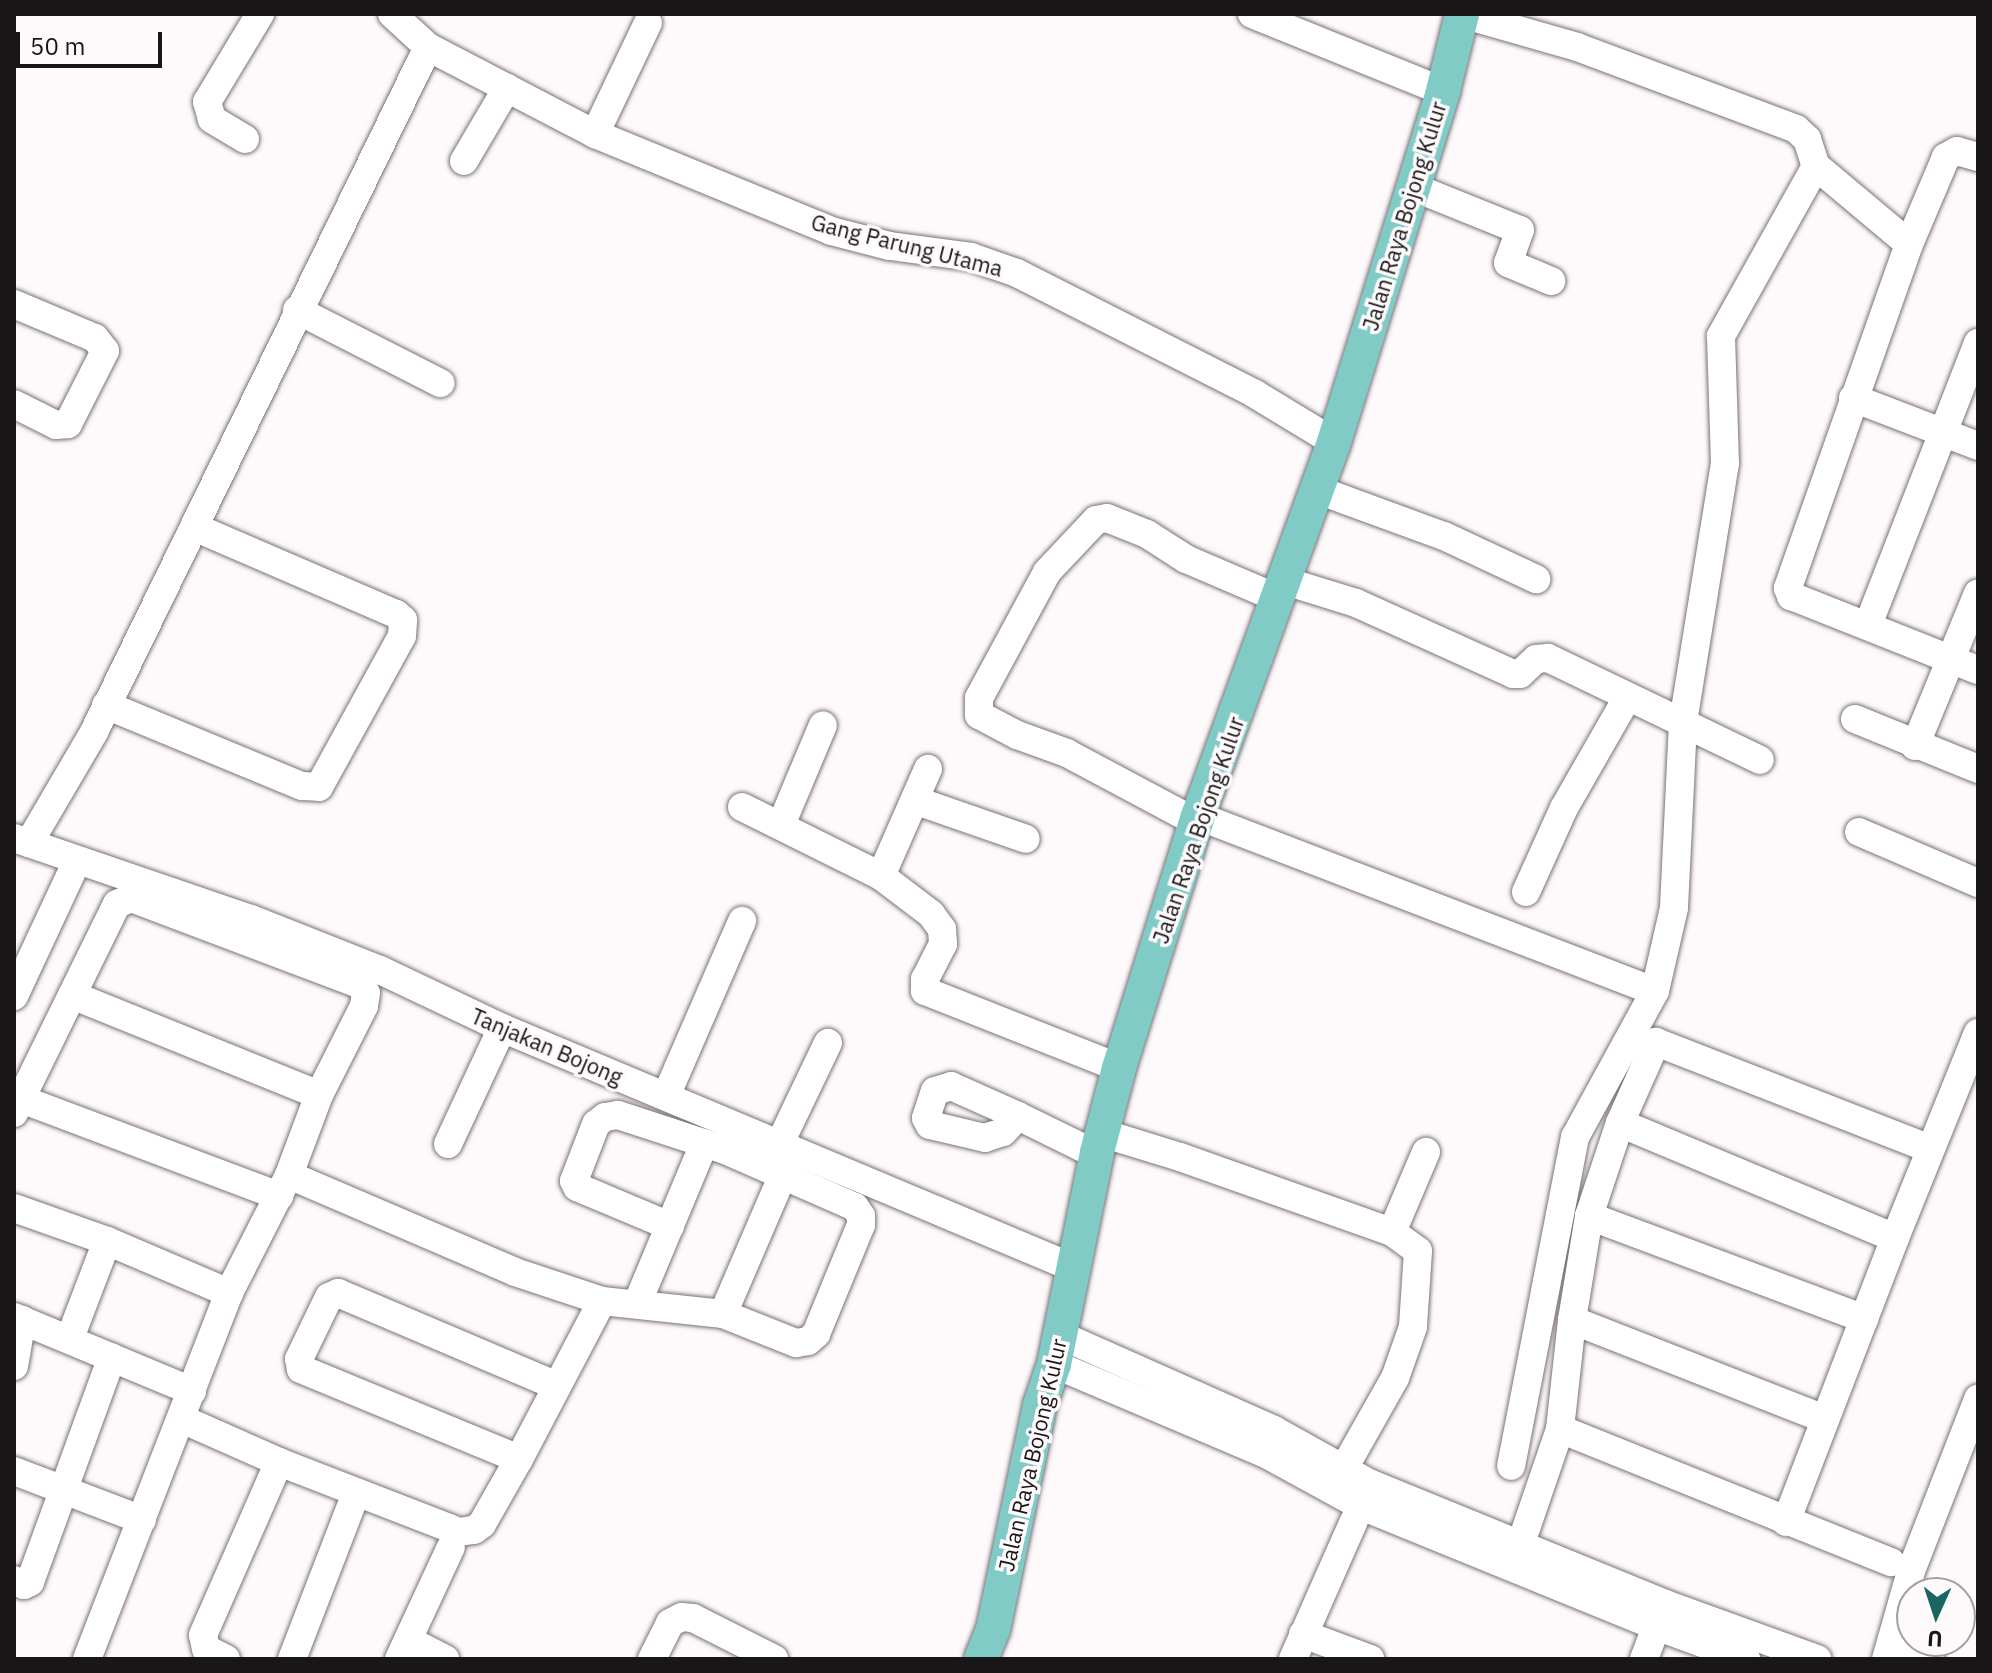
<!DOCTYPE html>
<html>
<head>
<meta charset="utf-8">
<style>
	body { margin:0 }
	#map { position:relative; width:1992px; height:1673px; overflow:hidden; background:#fefafc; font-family:"IBM Plex Sans",sans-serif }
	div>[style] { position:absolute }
	.roads { filter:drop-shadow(0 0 2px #7a7176) drop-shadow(0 0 2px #7a7176) }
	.minor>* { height:28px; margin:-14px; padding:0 14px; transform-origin:14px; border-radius:14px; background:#fff }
	.major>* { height:34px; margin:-17px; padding:0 17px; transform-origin:17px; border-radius:17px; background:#81cbc7 }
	span { translate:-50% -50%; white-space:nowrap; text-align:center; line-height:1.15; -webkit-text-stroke:7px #fefafc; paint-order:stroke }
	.street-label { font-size:22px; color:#191617 }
	.frame { position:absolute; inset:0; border:16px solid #191617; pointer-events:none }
	.north { position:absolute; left:1896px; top:1577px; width:80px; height:80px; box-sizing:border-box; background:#fefafc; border:2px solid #a29fa0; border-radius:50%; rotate:183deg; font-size:22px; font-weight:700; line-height:32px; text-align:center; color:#191617 }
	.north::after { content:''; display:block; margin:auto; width:28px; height:36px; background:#186561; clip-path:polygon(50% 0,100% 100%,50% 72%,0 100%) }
	.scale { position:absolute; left:16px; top:32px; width:146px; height:36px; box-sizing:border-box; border:4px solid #191617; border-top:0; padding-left:10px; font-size:24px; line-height:28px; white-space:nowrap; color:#191617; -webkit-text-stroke:6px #fefafc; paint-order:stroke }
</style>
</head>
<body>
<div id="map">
	<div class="roads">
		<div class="minor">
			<div style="left:392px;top:14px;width:49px;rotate:42.5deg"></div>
			<div style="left:428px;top:47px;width:188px;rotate:27.5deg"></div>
			<div style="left:595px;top:134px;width:255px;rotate:22.3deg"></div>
			<div style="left:831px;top:231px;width:61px;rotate:14.3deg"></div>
			<div style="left:890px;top:246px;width:82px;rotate:7.7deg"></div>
			<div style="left:971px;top:257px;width:49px;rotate:19.2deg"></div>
			<div style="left:1017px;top:273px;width:267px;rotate:26.9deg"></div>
			<div style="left:1255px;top:394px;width:92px;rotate:31.3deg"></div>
			<div style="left:1252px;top:14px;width:206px;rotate:22deg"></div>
			<div style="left:1462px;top:14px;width:120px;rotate:16deg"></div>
			<div style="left:1577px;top:47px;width:234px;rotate:20.5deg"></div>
			<div style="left:1796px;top:129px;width:15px;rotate:42deg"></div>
			<div style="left:1807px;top:139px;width:28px;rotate:72deg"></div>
			<div style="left:1816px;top:166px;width:195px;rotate:119.2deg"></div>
			<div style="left:1721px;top:336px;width:127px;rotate:88.2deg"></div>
			<div style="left:1725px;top:463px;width:263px;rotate:99.2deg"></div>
			<div style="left:1683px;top:723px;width:185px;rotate:92.8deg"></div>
			<div style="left:1674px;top:908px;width:85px;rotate:102.9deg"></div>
			<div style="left:1655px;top:991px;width:166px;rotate:118.7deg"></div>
			<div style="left:1575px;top:1137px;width:335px;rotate:101deg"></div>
			<div style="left:595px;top:134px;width:123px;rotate:-64.5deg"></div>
			<div style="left:245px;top:139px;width:39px;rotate:-149deg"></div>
			<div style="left:212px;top:119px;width:18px;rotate:-106deg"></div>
			<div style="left:207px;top:102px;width:103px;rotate:-58.9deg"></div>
			<div style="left:1978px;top:157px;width:22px;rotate:-164deg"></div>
			<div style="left:1957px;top:151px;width:13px;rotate:151deg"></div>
			<div style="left:1946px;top:157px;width:95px;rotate:113deg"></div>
			<div style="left:1909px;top:244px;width:365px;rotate:109.4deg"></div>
			<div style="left:1788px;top:588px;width:9px;rotate:69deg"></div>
			<div style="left:1791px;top:596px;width:201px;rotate:21.6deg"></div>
			<div style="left:464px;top:161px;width:85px;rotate:-59.5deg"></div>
			<div style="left:1816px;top:166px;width:121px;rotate:40deg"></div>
			<div style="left:1413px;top:187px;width:115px;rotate:21.9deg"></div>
			<div style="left:1520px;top:230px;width:35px;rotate:110deg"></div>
			<div style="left:1508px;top:263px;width:47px;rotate:22.7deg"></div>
			<div style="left:14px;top:304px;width:88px;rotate:22.8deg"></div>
			<div style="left:95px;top:338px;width:16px;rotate:52deg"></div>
			<div style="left:105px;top:351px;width:82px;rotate:116.9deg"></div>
			<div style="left:68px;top:424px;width:12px;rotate:175deg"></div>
			<div style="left:56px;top:425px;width:47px;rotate:-153.4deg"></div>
			<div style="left:297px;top:310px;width:161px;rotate:27deg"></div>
			<div style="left:1853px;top:398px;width:134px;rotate:21deg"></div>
			<div style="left:1318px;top:490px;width:134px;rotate:20.1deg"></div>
			<div style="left:1444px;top:536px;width:102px;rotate:25.1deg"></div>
			<div style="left:1285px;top:581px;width:74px;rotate:17.2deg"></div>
			<div style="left:1356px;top:603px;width:172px;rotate:24.3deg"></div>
			<div style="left:1513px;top:674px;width:7px"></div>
			<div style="left:1520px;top:674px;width:22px;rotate:-43deg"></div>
			<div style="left:1536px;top:659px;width:12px;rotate:-5deg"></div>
			<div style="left:1548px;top:658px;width:235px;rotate:25.7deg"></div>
			<div style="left:1868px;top:625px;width:303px;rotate:-68.7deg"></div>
			<div style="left:106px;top:705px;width:212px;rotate:22.5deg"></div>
			<div style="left:302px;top:786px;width:17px;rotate:3deg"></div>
			<div style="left:319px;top:787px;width:172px;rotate:-61.2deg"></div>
			<div style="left:402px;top:636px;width:16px;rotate:-86deg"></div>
			<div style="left:403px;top:620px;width:9px;rotate:-139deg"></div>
			<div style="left:396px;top:614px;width:220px;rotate:-156.7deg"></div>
			<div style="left:1855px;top:719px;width:133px;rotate:22.1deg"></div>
			<div style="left:1915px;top:746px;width:165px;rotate:-67.6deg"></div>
			<div style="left:917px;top:801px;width:115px;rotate:19.2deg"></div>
			<div style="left:742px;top:807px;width:155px;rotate:26.4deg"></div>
			<div style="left:881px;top:876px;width:63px;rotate:37.2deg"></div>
			<div style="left:931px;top:914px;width:19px;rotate:54deg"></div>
			<div style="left:942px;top:929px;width:15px;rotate:86deg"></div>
			<div style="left:943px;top:944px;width:39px;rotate:117deg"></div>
			<div style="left:925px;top:979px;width:12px;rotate:90deg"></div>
			<div style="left:925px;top:991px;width:209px;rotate:21.6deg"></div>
			<div style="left:1198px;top:816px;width:489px;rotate:21deg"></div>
			<div style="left:1196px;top:822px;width:146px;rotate:-151.9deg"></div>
			<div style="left:1067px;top:753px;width:53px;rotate:-160.2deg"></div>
			<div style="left:1017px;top:735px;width:43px;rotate:-152.2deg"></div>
			<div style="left:979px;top:715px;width:17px;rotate:-90deg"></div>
			<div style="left:979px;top:698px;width:143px;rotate:-61.6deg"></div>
			<div style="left:1047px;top:572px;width:71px;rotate:-46.7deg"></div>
			<div style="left:1096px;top:520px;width:11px;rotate:-10deg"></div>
			<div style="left:1107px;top:518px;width:43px;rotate:21.8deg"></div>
			<div style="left:1147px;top:534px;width:46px;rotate:32.7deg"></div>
			<div style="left:1186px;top:559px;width:99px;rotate:23.2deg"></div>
			<div style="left:781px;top:825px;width:108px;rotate:-67.2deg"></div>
			<div style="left:1859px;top:832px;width:129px;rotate:23.2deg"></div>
			<div style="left:14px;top:838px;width:250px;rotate:18.9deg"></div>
			<div style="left:251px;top:919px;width:139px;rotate:21.6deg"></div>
			<div style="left:380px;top:970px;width:135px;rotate:25.4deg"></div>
			<div style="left:502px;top:1028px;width:620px;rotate:22.76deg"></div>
			<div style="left:29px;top:843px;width:129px;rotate:-59.6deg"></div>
			<div style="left:94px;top:732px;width:762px;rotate:-64.01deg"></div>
			<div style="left:881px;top:876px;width:117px;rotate:-66.3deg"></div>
			<div style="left:1526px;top:892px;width:92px;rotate:-65.7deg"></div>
			<div style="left:1564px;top:808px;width:127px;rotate:-60.2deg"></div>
			<div style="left:72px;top:995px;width:266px;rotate:22deg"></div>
			<div style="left:14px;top:996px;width:145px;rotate:-65deg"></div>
			<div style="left:666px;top:1096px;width:191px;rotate:-66.5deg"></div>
			<div style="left:21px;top:1099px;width:276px;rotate:20.6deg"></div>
			<div style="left:14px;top:1113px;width:233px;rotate:-63.8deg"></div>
			<div style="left:117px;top:904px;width:15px;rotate:-23deg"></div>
			<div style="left:131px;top:898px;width:244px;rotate:20.7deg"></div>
			<div style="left:359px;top:984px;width:11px;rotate:52deg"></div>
			<div style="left:366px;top:993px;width:13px;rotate:99deg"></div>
			<div style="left:364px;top:1006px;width:100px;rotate:116.8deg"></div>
			<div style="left:319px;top:1095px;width:85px;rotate:110.6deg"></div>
			<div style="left:289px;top:1175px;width:132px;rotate:117deg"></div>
			<div style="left:229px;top:1293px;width:393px;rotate:111.2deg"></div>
			<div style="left:1018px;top:1116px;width:22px;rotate:133deg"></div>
			<div style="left:1003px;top:1132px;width:19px;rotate:162deg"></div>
			<div style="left:985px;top:1138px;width:57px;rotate:-166.7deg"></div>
			<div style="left:930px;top:1125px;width:8px;rotate:-120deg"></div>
			<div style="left:926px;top:1118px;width:28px;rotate:-72deg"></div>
			<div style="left:935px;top:1091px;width:17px;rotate:-17deg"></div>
			<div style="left:951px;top:1086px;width:73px;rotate:24.1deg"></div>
			<div style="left:1018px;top:1116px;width:70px;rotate:26.2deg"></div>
			<div style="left:1081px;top:1147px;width:17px;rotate:17deg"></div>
			<div style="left:1620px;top:1123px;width:298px;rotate:22.7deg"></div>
			<div style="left:1102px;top:1133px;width:82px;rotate:17.1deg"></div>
			<div style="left:1180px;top:1157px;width:225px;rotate:19.5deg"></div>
			<div style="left:1392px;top:1232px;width:32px;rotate:36deg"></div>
			<div style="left:1418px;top:1251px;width:76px;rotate:93.8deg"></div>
			<div style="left:1413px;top:1327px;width:54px;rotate:109.4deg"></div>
			<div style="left:1395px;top:1378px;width:106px;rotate:119.5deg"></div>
			<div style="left:780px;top:1143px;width:111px;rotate:-64.4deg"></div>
			<div style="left:448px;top:1144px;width:128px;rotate:-65deg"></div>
			<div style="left:289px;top:1175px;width:246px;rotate:23.2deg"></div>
			<div style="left:515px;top:1272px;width:92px;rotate:18.4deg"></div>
			<div style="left:602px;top:1301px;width:122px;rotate:6.1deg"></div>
			<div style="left:723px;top:1314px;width:79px;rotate:21.7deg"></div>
			<div style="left:796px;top:1343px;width:12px;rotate:-9deg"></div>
			<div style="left:808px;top:1341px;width:11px;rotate:-41deg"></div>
			<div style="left:816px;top:1334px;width:118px;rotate:-67.6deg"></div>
			<div style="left:861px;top:1225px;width:9px;rotate:-90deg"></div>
			<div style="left:861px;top:1216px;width:11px;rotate:-124deg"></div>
			<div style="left:855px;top:1207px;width:142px;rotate:-156.3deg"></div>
			<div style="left:725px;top:1150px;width:113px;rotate:-161.9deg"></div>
			<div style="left:618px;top:1115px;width:13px;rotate:171deg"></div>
			<div style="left:605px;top:1117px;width:11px;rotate:142deg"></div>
			<div style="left:596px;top:1124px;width:61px;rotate:111.1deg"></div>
			<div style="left:574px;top:1181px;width:7px;rotate:63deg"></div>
			<div style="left:577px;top:1187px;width:101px;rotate:22.8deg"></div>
			<div style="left:14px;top:1208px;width:99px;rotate:19.5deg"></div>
			<div style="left:107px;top:1241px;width:133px;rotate:23.1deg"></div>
			<div style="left:1589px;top:1216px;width:294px;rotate:20.5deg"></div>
			<div style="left:1392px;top:1232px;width:87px;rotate:-67deg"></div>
			<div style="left:637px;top:1304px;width:173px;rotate:-67.3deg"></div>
			<div style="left:723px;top:1314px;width:151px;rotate:-66.7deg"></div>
			<div style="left:14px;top:1317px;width:193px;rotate:22.6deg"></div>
			<div style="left:1572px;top:1320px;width:272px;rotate:21.4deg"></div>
			<div style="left:1060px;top:1335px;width:234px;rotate:23.9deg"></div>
			<div style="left:1274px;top:1430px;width:109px;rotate:29.2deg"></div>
			<div style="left:1369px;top:1483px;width:320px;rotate:22.2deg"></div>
			<div style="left:1665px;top:1604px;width:162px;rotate:19.9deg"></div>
			<div style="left:70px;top:1338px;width:104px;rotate:-69.1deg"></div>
			<div style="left:1054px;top:1364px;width:228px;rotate:23deg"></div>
			<div style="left:1264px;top:1453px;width:108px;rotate:28.7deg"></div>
			<div style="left:1359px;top:1505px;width:321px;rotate:22.2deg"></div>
			<div style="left:1656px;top:1626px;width:96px;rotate:20.1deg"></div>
			<div style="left:14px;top:1366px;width:47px;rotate:-80.1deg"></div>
			<div style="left:182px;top:1419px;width:106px;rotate:23.9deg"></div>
			<div style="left:279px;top:1462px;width:182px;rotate:21.2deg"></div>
			<div style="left:449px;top:1528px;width:11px;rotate:22deg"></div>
			<div style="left:459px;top:1532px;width:15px;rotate:-8deg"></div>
			<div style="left:474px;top:1530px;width:10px;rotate:-37deg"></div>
			<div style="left:482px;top:1524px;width:75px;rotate:-60.4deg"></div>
			<div style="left:519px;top:1459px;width:178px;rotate:-62.3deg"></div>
			<div style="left:1560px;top:1429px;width:357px;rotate:21.9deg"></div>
			<div style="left:519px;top:1459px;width:236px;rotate:-157.6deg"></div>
			<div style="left:301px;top:1369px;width:10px;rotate:-101deg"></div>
			<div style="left:299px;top:1359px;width:69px;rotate:-64.2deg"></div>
			<div style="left:329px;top:1297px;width:10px;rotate:-24deg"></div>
			<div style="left:338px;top:1293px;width:238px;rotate:23deg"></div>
			<div style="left:14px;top:1471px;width:137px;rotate:20.9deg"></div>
			<div style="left:1786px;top:1522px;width:304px;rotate:-69deg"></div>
			<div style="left:1895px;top:1238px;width:221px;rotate:-68deg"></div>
			<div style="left:1520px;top:1546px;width:124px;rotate:-71.1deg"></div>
			<div style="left:1560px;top:1429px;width:110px;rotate:-83.7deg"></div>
			<div style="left:1572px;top:1320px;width:105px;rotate:-80.7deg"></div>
			<div style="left:1589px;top:1216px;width:98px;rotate:-71.6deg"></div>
			<div style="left:1620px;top:1123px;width:89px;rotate:-66deg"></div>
			<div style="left:1656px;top:1042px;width:294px;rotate:21.3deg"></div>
			<div style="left:14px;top:1580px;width:11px;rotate:27deg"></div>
			<div style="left:24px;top:1585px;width:7px;rotate:-27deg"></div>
			<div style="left:30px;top:1582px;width:239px;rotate:-70deg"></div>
			<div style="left:1303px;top:1634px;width:72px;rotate:20.5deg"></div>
			<div style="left:408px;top:1640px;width:42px;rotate:27.2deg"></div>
			<div style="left:1891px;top:1644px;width:42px;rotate:21deg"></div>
			<div style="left:226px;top:1659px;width:22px;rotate:-153deg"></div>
			<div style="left:206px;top:1649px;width:14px;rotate:-102deg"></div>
			<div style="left:203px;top:1635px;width:189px;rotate:-66.3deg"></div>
			<div style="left:292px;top:1659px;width:178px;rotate:-68.9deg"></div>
			<div style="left:399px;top:1659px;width:123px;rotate:-65.1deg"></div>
			<div style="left:652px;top:1659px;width:40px;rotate:-63.4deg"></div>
			<div style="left:670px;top:1623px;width:13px;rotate:-27deg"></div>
			<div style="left:682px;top:1617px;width:11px;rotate:5deg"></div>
			<div style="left:693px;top:1618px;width:91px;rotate:26.8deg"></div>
			<div style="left:1293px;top:1659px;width:151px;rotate:-66.2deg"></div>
			<div style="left:1644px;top:1659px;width:53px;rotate:-69.2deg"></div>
			<div style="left:1886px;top:1659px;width:91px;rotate:-74.1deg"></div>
			<div style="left:1911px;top:1571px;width:185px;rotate:-68.7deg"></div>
		</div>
		<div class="major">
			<div style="left:981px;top:1659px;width:31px;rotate:-68deg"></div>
			<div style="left:993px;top:1630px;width:230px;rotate:-78.2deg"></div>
			<div style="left:1040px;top:1405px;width:43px;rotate:-71.1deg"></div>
			<div style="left:1054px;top:1364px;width:216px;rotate:-78.5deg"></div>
			<div style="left:1097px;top:1152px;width:87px;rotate:-75.3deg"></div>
			<div style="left:1119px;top:1068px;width:264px;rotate:-72.6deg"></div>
			<div style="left:1198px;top:816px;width:398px;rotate:-70deg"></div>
			<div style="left:1334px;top:442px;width:368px;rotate:-72.7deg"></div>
			<div style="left:1443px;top:91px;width:79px;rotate:-76.1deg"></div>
		</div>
	</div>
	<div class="street-label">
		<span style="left:1404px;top:216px;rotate:-73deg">Jalan Raya Bojong Kulur</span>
		<span style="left:907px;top:245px;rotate:14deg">Gang Parung Utama</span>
		<span style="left:1198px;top:830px;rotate:-71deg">Jalan Raya Bojong Kulur</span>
		<span style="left:547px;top:1046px;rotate:23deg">Tanjakan Bojong</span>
		<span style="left:1032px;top:1455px;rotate:-77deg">Jalan Raya Bojong Kulur</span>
	</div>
	<div class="frame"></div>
	<div class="north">U</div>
	<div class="scale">50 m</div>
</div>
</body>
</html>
